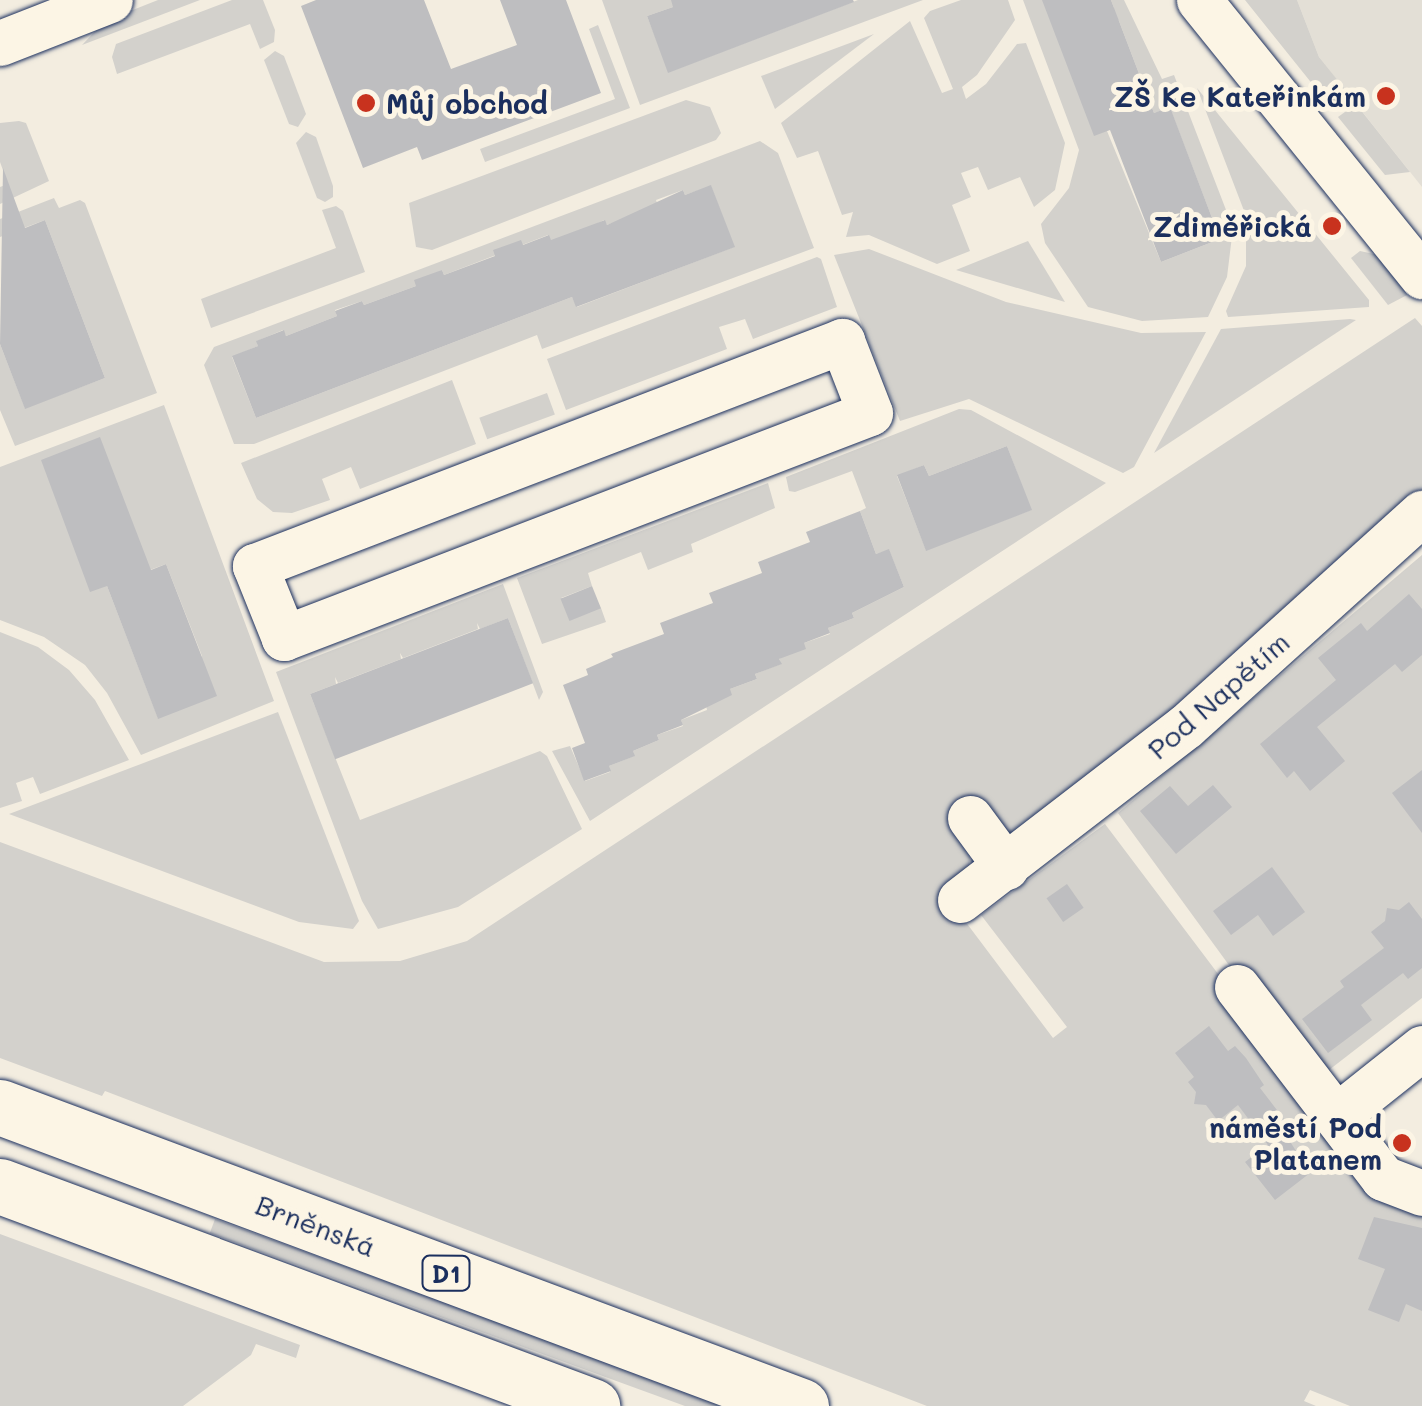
<!DOCTYPE html>
<html>
<head>
<meta charset="utf-8">
<style>
	body { margin:0 }
	#map { position:relative; width:1422px; height:1406px; overflow:hidden; background:#f3ede0; font-family:Mali,sans-serif }
	div>[style] { position:absolute }
	.built>* { inset:0; background:#e3dfd6 }
	.green>* { inset:0; background:#d3d1cc; transform-origin:0 0 }
	.building>* { inset:0; background:#bebec0; transform-origin:0 0 }
	.roads { filter:drop-shadow(0 0 2px #1b2f5e) drop-shadow(0 0 2px #1b2f5e) }
	.minor>* { height:45px; margin:-22.5px; padding:0 22.5px; transform-origin:22.5px; border-radius:22.5px; background:#fcf5e5 }
	.highway>* { height:55px; margin:-27.5px; padding:0 27.5px; transform-origin:27.5px; border-radius:27.5px; background:#fcf5e5 }
	.dots>* { width:28px; height:28px; translate:-50% -50%; box-sizing:border-box; border:5px solid #fcf5e5; border-radius:50% }
	span { translate:-50% -50%; white-space:nowrap; text-align:center; line-height:1.15; -webkit-text-stroke:10px #fcf5e5; paint-order:stroke }
	.shield-label span { padding:2px 8px; background:#fcf5e5; border:2px solid; border-radius:8px; -webkit-text-stroke-width:0 }
	.shield-label { font-size:25px; color:#1b2f5e; font-weight:700 }
	.poi-label { font-size:28px; color:#1b2f5e; font-weight:700 }
	.right { translate:-100% -50%; text-align:right }
	.left { translate:0 -50%; text-align:left }
	.street-label { font-size:28px; color:#1b2f5e }
</style>
</head>
<body>
<div id="map">
	<div class="built">
		<div style="clip-path:polygon(1297px 0,1422px 0,1422px 187px,1319px 57px)"></div>
	</div>
	<div class="green">
		<div style="clip-path:polygon(158px 0,200px 0,82px 45px,105px 21px)"></div>
		<div style="clip-path:polygon(232px 0,263px 0,275px 30px,274px 42px,260px 49px,250px 24px,117px 74px,112px 57px,116px 44px)"></div>
		<div style="clip-path:polygon(602px 0,673px 0,673px 7px,647px 16px,669px 72px,858px 0,923px 0,640px 105px)"></div>
		<div style="clip-path:polygon(961px 0,1008px 0,1015px 20px,977px 75px,962px 87px,966px 99px,986px 84px,1017px 44px,1026px 43px,1065px 143px,1055px 190px,1034px 207px,1020px 177px,988px 190px,978px 167px,961px 173px,971px 197px,952px 205px,970px 251px,937px 264px,869px 235px,846px 237px,853px 212px,842px 215px,818px 151px,797px 158px,781px 123px,910px 21px,942px 93px,953px 89px,924px 18px,930px 11px)"></div>
		<div style="clip-path:polygon(1023px 0,1053px 0,1161px 262px,1220px 239px,1170px 108px,1154px 113px,1119px 21px,1109px 10px,1114px 8px,1111px 0,1124px 0,1162px 79px,1174px 75px,1233px 228px,1227px 277px,1208px 317px,1142px 321px,1088px 307px,1045px 243px,1041px 224px,1069px 188px,1079px 150px)"></div>
		<div style="clip-path:polygon(1245px 0,1297px 0,1319px 57px,1348px 93px,1330px 106px)"></div>
		<div style="clip-path:polygon(598px 25px,630px 108px,485px 162px,480px 149px,615px 99px,589px 29px)"></div>
		<div style="clip-path:polygon(874px 34px,775px 109px,761px 76px)"></div>
		<div style="clip-path:polygon(275px 51px,284px 56px,306px 114px,298px 127px,289px 124px,264px 60px)"></div>
		<div style="clip-path:polygon(1197px 88px,1369px 300px,1369px 307px,1228px 317px,1226px 311px,1246px 266px,1246px 216px)"></div>
		<div style="clip-path:polygon(686px 100px,710px 107px,721px 133px,716px 140px,432px 250px,416px 247px,409px 203px)"></div>
		<div style="clip-path:polygon(1356px 104px,1410px 172px,1385px 175px,1338px 117px)"></div>
		<div style="clip-path:polygon(19px 121px,26px 123px,49px 181px,0 204px,0 187px,8px 184px,0 162px,0 123px)"></div>
		<div style="clip-path:polygon(306px 132px,316px 137px,333px 186px,333px 197px,325px 202px,317px 198px,296px 143px)"></div>
		<div style="clip-path:polygon(evenodd,760px 141px,778px 153px,814px 248px,542px 349px,537px 335px,254px 444px,234px 444px,204px 365px,214px 347px,760px 141px,711px 186px,734px 247px,577px 307px,572px 297px,256px 418px,232px 357px,258px 346px,257px 341px,283px 330px,286px 336px,337px 316px,335px 310px,362px 301px,364px 305px,416px 286px,442px 270px,444px 275px,548px 235px,553px 246px,604px 220px,607px 225px,658px 206px,656px 200px,683px 190px,685px 195px,711px 186px)"></div>
		<div style="clip-path:polygon(54px 198px,59px 208px,80px 200px,85px 203px,157px 393px,15px 446px,0 410px,0 344px,25px 408px,105px 378px,45px 220px,0 237px,0 219px)"></div>
		<div style="clip-path:polygon(336px 206px,343px 211px,365px 272px,211px 328px,201px 299px,336px 248px,322px 210px)"></div>
		<div style="clip-path:polygon(1028px 241px,1065px 302px,956px 270px)"></div>
		<div style="clip-path:polygon(869px 249px,1006px 302px,1141px 333px,1206px 332px,1134px 467px,1123px 473px,969px 399px,900px 421px,834px 255px)"></div>
		<div style="clip-path:polygon(1360px 251px,1378px 255px,1409px 294px,1388px 305px,1351px 258px)"></div>
		<div style="clip-path:polygon(817px 257px,821px 259px,837px 307px,753px 339px,745px 319px,719px 327px,727px 349px,566px 410px,547px 359px)"></div>
		<div style="clip-path:polygon(1415px 318px,1422px 326px,1422px 494px,1114px 761px,1013px 832px,1003px 831px,970px 855px,965px 921px,1053px 1038px,1067px 1027px,981px 915px,1105px 824px,1231px 991px,1422px 1214px,1422px 1406px,1350px 1406px,1310px 1390px,1304px 1401px,1316px 1406px,927px 1406px,105px 1091px,102px 1096px,0 1058px,0 842px,324px 962px,400px 961px,467px 941px)"></div>
		<div style="clip-path:polygon(1350px 319px,1356px 320px,1154px 453px,1221px 329px)"></div>
		<div style="clip-path:polygon(452px 380px,476px 444px,360px 489px,351px 467px,322px 479px,330px 500px,292px 513px,273px 512px,257px 499px,241px 463px)"></div>
		<div style="left:547px;top:393px;width:23px;height:72px;rotate:70deg"></div>
		<div style="clip-path:polygon(evenodd,164px 405px,274px 701px,141px 755px,107px 693px,85px 665px,44px 637px,0 620px,0 467px,164px 405px,166px 564px,202px 656px,158px 718px,107px 586px,166px 564px)"></div>
		<div style="clip-path:polygon(evenodd,959px 409px,971px 410px,1106px 483px,590px 821px,552px 751px,570px 746px,585px 781px,610px 772px,609px 766px,634px 756px,633px 751px,659px 740px,657px 735px,683px 726px,681px 720px,707px 710px,706px 705px,730px 689px,757px 679px,755px 674px,781px 664px,779px 659px,804px 643px,830px 634px,828px 628px,854px 618px,852px 613px,904px 587px,889px 550px,876px 554px,860px 511px,866px 508px,852px 471px,795px 492px,789px 491px,786px 477px,959px 409px,1007px 446px,1031px 510px,926px 550px,897px 476px,924px 465px,929px 476px,1007px 446px)"></div>
		<div style="clip-path:polygon(768px 483px,775px 508px,691px 544px,693px 552px,648px 570px,641px 552px,588px 573px,592px 586px,561px 598px,601px 608px,606px 622px,542px 644px,517px 578px)"></div>
		<div style="clip-path:polygon(1422px 555px,1422px 998px,1329px 1070px,1242px 983px,1118px 813px)"></div>
		<div style="clip-path:polygon(503px 584px,543px 692px,539px 700px,508px 618px,480px 629px,477px 623px,478px 629px,403px 658px,400px 653px,401px 659px,338px 683px,335px 677px,336px 684px,310px 694px,360px 820px,540px 751px,547px 756px,582px 829px,458px 907px,378px 929px,362px 901px,276px 672px)"></div>
		<div style="clip-path:polygon(0 632px,38px 647px,69px 670px,95px 700px,129px 760px,40px 794px,33px 777px,16px 783px,22px 801px,0 808px)"></div>
		<div style="clip-path:polygon(278px 712px,359px 921px,353px 929px,299px 922px,9px 814px)"></div>
		<div style="left:215px;top:1219px;width:536px;height:15px;rotate:20deg"></div>
		<div style="clip-path:polygon(0 1234px,300px 1345px,296px 1358px,256px 1344px,251px 1355px,183px 1406px,0 1406px)"></div>
	</div>
	<div class="building">
		<div style="clip-path:polygon(316px 0,424px 0,451px 69px,517px 45px,500px 0,566px 0,601px 93px,422px 160px,417px 147px,363px 168px,301px 6px)"></div>
		<div style="clip-path:polygon(671px 0,853px 0,854px 2px,668px 73px,647px 16px,673px 7px)"></div>
		<div style="clip-path:polygon(1042px 0,1111px 0,1154px 113px,1170px 107px,1220px 239px,1161px 262px,1110px 130px,1094px 136px)"></div>
		<div style="clip-path:polygon(3px 168px,25px 228px,45px 220px,105px 378px,25px 409px,0 344px)"></div>
		<div style="clip-path:polygon(711px 185px,735px 247px,576px 307px,572px 297px,256px 418px,232px 356px,258px 346px,256px 341px,284px 330px,286px 336px,337px 316px,335px 311px,362px 301px,364px 305px,416px 286px,414px 280px,442px 270px,444px 275px,495px 256px,493px 250px,521px 240px,523px 245px,549px 235px,551px 240px,605px 220px,607px 225px,683px 190px,685px 195px)"></div>
		<div style="clip-path:polygon(100px 437px,151px 570px,166px 564px,217px 696px,158px 719px,107px 586px,90px 592px,41px 460px)"></div>
		<div style="clip-path:polygon(1007px 446px,1032px 510px,926px 551px,897px 475px,924px 465px,929px 476px)"></div>
		<div style="clip-path:polygon(860px 511px,876px 554px,889px 549px,904px 587px,852px 613px,854px 618px,828px 628px,830px 633px,804px 643px,806px 649px,779px 659px,782px 664px,755px 674px,757px 679px,730px 689px,732px 695px,681px 720px,683px 725px,657px 735px,659px 740px,633px 751px,635px 756px,609px 766px,611px 771px,584px 781px,572px 748px,585px 743px,563px 685px,588px 675px,586px 669px,613px 657px,611px 654px,664px 634px,660px 623px,713px 603px,709px 593px,762px 573px,758px 562px,810px 542px,806px 532px)"></div>
		<div style="left:592px;top:586px;width:24px;height:34px;rotate:68deg"></div>
		<div style="clip-path:polygon(1409px 594px,1422px 609px,1422px 655px,1402px 672px,1395px 664px,1317px 727px,1345px 761px,1310px 791px,1294px 771px,1287px 778px,1260px 744px,1336px 680px,1318px 658px,1361px 623px,1367px 631px)"></div>
		<div style="left:508px;top:618px;width:70px;height:212px;rotate:69deg"></div>
		<div style="clip-path:polygon(1422px 770px,1422px 833px,1392px 793px)"></div>
		<div style="clip-path:polygon(1213px 785px,1232px 807px,1176px 854px,1140px 811px,1170px 786px,1188px 806px)"></div>
		<div style="clip-path:polygon(1272px 867px,1305px 912px,1273px 936px,1258px 915px,1231px 935px,1213px 911px)"></div>
		<div style="left:1067px;top:884px;width:29px;height:25px;rotate:55deg"></div>
		<div style="clip-path:polygon(1409px 902px,1422px 919px,1422px 968px,1408px 979px,1403px 973px,1361px 1005px,1372px 1020px,1328px 1053px,1302px 1019px,1344px 987px,1340px 981px,1384px 948px,1371px 932px,1385px 921px,1387px 908px,1399px 910px)"></div>
		<div style="clip-path:polygon(1209px 1026px,1228px 1051px,1235px 1046px,1246px 1058px,1264px 1085px,1260px 1088px,1290px 1127px,1284px 1132px,1310px 1173px,1275px 1200px,1245px 1162px,1280px 1135px,1268px 1145px,1238px 1105px,1218px 1121px,1206px 1105px,1194px 1104px,1196px 1092px,1188px 1082px,1194px 1077px,1175px 1053px)"></div>
		<div style="clip-path:polygon(1374px 1217px,1422px 1228px,1422px 1311px,1406px 1304px,1399px 1322px,1368px 1310px,1385px 1269px,1358px 1259px)"></div>
	</div>
	<div class="roads">
		<div class="minor">
			<div style="left:1199px;top:0;width:355px;rotate:51.1deg"></div>
			<div style="left:0;top:43px;width:118px;rotate:-21.4deg"></div>
			<div style="left:842px;top:341px;width:77px;rotate:68.7deg"></div>
			<div style="left:870px;top:413px;width:628px;rotate:159deg"></div>
			<div style="left:284px;top:638px;width:78px;rotate:-111.9deg"></div>
			<div style="left:255px;top:566px;width:629px;rotate:-20.97deg"></div>
			<div style="left:970px;top:818px;width:61px;rotate:53.7deg"></div>
			<div style="left:960px;top:900px;width:285px;rotate:-37.6deg"></div>
			<div style="left:1186px;top:726px;width:318px;rotate:-42.1deg"></div>
			<div style="left:1237px;top:987px;width:240px;rotate:52.6deg"></div>
			<div style="left:1383px;top:1178px;width:42px;rotate:21deg"></div>
			<div style="left:1339px;top:1114px;width:106px;rotate:-38.5deg"></div>
		</div>
		<div class="highway">
			<div style="left:0;top:1107px;width:855px;rotate:20.47deg"></div>
			<div style="left:0;top:1186px;width:632px;rotate:20.39deg"></div>
		</div>
	</div>
	<div class="dots">
		<div style="left:1386px;top:96px;background:#c8321e"></div>
		<div style="left:366px;top:103px;background:#c8321e"></div>
		<div style="left:1332px;top:226px;background:#c8321e"></div>
		<div style="left:1402px;top:1143px;background:#c8321e"></div>
	</div>
	<div class="shield-label">
		<span style="left:446px;top:1273px">D1</span>
	</div>
	<div class="poi-label">
		<span class="right" style="left:1366px;top:96px">ZŠ Ke Kateřinkám</span>
		<span class="left" style="left:386px;top:103px">Můj obchod</span>
		<span class="right" style="left:1312px;top:226px">Zdiměřická</span>
		<span class="right" style="left:1382px;top:1143px">náměstí Pod<br>Platanem</span>
	</div>
	<div class="street-label">
		<span style="left:1218px;top:695px;rotate:-41deg">Pod Napětím</span>
		<span style="left:316px;top:1225px;rotate:21deg">Brněnská</span>
	</div>
</div>
</body>
</html>
